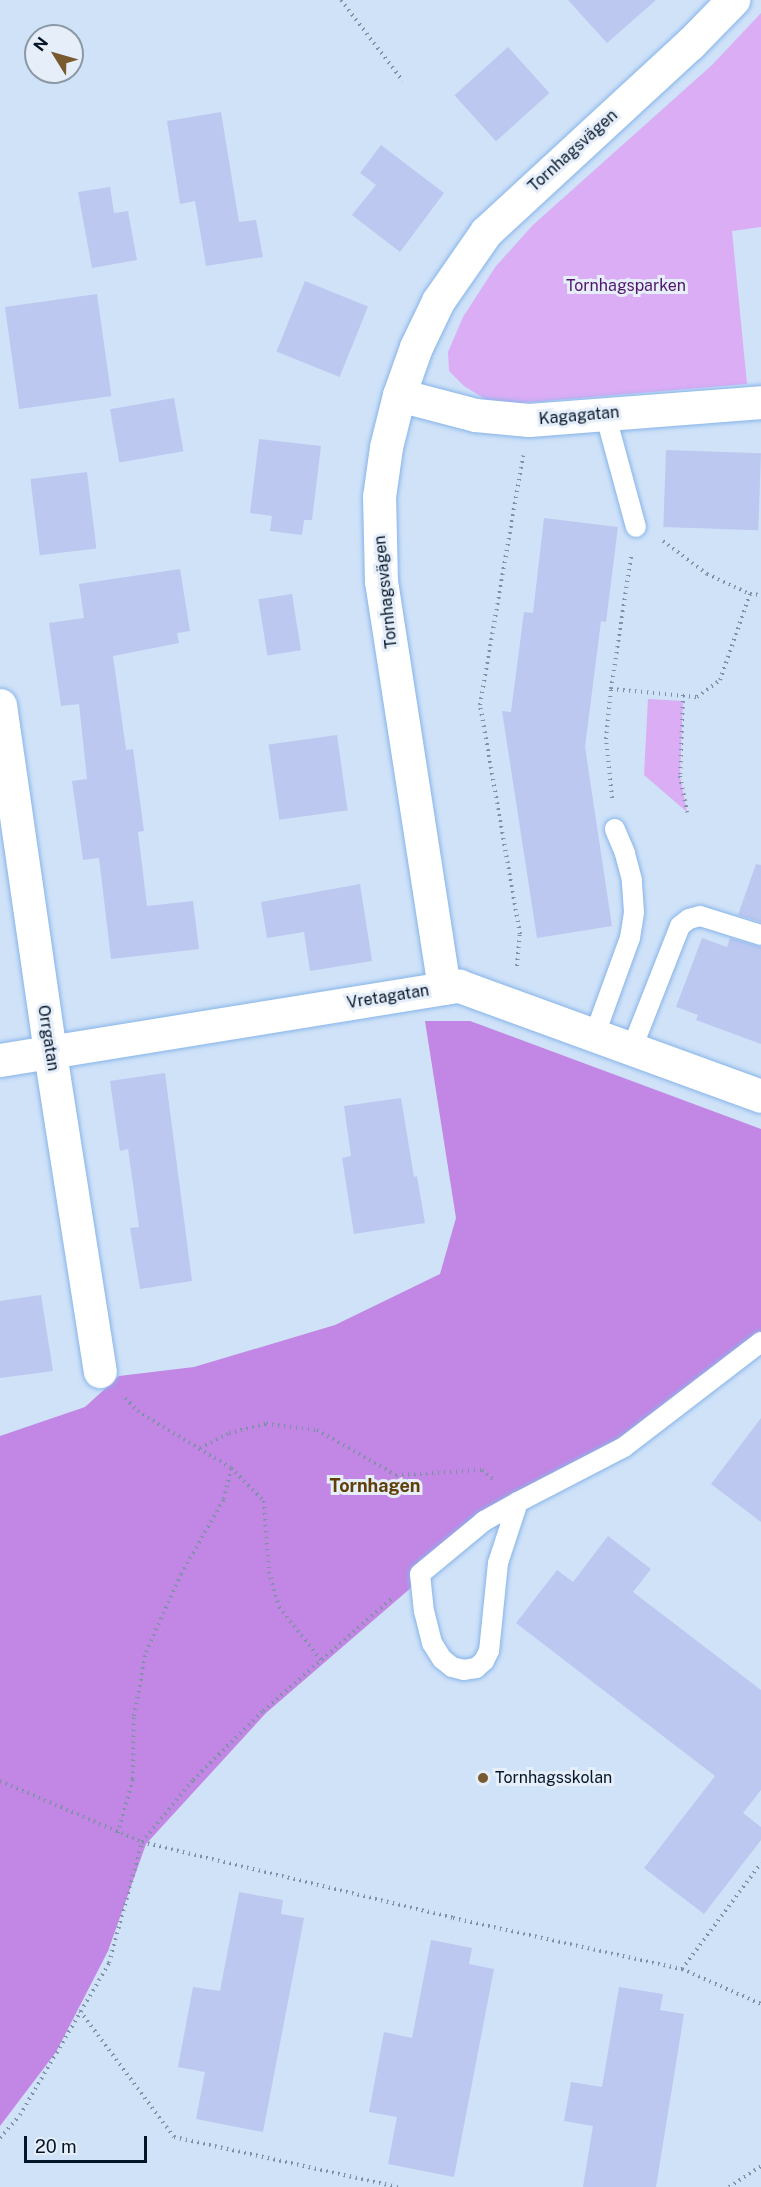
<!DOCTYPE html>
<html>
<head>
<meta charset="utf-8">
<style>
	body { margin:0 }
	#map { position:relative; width:761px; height:2187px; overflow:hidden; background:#cfe2f8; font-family:"Public Sans",sans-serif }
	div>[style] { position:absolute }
	.green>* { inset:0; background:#daadf5 }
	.forest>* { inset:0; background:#c286e4 }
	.building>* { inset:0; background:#bcc8f0; transform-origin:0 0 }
	.path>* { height:4px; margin-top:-2px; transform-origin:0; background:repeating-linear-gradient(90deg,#7f91a6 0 1.5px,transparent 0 6px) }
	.roads { filter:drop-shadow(0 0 2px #87b4e9) drop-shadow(0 0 2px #87b4e9) }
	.service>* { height:20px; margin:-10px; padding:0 10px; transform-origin:10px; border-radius:10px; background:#fff }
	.minor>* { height:33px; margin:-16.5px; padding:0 16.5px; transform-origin:16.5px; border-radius:16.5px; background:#fff }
	.dots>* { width:16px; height:16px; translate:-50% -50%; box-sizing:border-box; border:3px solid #e5eef9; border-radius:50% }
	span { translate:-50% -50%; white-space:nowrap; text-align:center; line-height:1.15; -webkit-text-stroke:6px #e5eef9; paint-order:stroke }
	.street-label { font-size:16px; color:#051629 }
	.park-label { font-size:16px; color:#51176b }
	.poi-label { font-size:16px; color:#051629 }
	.left { translate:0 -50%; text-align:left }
	.neighbourhood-label { font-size:18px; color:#613f08; font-weight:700 }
	.north { position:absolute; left:24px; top:24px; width:60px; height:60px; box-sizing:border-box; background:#e5eef9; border:2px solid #8b98a6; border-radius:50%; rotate:307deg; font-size:16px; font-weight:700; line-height:24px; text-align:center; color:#051629 }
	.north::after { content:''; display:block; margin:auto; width:21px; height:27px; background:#79592e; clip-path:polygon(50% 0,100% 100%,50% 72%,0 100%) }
	.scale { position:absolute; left:24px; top:2136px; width:123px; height:27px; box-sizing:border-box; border:3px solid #051629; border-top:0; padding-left:8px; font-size:18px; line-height:21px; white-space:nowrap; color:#051629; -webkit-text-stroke:4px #e5eef9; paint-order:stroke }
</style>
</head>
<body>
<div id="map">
	<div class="green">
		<div style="clip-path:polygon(761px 13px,761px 227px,732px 231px,747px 384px,509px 404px,485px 399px,464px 386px,449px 371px,448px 352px,463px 317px,496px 266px,533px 225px,712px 65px)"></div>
		<div style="clip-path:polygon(648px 699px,683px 701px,680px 776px,687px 812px,644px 775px)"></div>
	</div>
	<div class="forest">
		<div style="clip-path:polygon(425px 1021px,470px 1021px,761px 1129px,761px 1351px,471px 1536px,266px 1713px,146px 1844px,108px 1951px,56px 2052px,0 2126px,0 1436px,85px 1407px,119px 1376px,194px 1367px,335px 1325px,440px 1274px,456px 1218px)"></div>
	</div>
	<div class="building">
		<div style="clip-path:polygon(568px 0,656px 0,607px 43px)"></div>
		<div style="left:508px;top:47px;width:62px;height:72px;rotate:48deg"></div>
		<div style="clip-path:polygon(221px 112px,239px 222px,256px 220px,263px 257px,206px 266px,195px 201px,180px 204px,167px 121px)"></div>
		<div style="clip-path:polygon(381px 145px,444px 193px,400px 252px,352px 215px,376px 185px,360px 173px)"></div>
		<div style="clip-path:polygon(110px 187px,114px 213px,128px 211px,137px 260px,92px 268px,78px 192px)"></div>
		<div style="left:305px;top:281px;width:68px;height:76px;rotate:22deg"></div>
		<div style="left:97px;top:294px;width:103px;height:93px;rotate:82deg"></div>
		<div style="left:174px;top:398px;width:54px;height:65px;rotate:80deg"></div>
		<div style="clip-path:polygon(259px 439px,321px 446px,312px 520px,304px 520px,302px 535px,270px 531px,272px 516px,250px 513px)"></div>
		<div style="left:666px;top:450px;width:95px;height:77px;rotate:2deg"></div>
		<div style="left:87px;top:472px;width:77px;height:57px;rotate:83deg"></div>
		<div style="clip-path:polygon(544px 518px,618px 527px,606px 622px,601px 621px,585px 747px,612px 926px,537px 938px,502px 711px,511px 712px,524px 612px,533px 613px)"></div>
		<div style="clip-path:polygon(180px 569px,190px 631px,177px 633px,179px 643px,113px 656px,126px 750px,133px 749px,144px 831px,138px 832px,147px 906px,193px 901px,199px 949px,111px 959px,99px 858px,83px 860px,72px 781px,87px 779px,79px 704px,61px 706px,49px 623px,84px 618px,79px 584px)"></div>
		<div style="left:292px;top:594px;width:57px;height:34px;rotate:81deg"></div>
		<div style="left:337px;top:735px;width:76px;height:69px;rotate:82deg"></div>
		<div style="clip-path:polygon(756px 864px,761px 865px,761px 922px,738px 915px)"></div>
		<div style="clip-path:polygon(360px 884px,372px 961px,310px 971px,304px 932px,267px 938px,261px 902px)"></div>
		<div style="clip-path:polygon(702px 938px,727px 947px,730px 938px,761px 947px,761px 1044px,696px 1020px,698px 1015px,676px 1007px)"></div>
		<div style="clip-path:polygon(165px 1073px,192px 1281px,140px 1289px,130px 1228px,139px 1227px,128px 1149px,120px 1151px,110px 1081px)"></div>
		<div style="clip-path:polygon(401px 1098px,414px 1177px,417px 1176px,425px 1223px,354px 1234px,342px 1158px,351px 1156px,344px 1106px)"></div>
		<div style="clip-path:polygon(41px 1295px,53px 1371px,0 1378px,0 1301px)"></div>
		<div style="clip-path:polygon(761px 1418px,761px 1522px,711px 1484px)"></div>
		<div style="clip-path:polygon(608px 1536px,651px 1569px,633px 1592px,761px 1690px,761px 1790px,743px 1813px,761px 1827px,761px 1840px,704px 1914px,644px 1868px,715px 1776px,516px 1623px,557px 1570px,573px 1582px)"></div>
		<div style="clip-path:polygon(239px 1892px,283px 1900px,281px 1914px,304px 1918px,263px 2132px,196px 2119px,205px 2072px,178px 2067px,193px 1987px,220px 1991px)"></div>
		<div style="clip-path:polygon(431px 1940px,472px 1948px,469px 1964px,494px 1969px,454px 2177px,388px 2164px,397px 2117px,369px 2112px,384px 2032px,412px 2038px)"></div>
		<div style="clip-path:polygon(619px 1987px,663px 1994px,660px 2010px,684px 2014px,656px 2187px,583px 2187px,593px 2126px,564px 2121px,571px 2082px,602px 2087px)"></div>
	</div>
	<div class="path">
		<div style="left:341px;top:0;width:102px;rotate:52.6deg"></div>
		<div style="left:663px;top:541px;width:55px;rotate:36.9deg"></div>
		<div style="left:707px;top:574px;width:47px;rotate:24.9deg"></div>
		<div style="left:750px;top:594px;width:11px;rotate:5deg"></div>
		<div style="left:611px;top:689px;width:86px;rotate:5.3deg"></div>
		<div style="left:697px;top:697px;width:29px;rotate:-36deg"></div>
		<div style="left:720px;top:680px;width:91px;rotate:-70.8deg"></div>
		<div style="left:683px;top:695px;width:81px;rotate:92.1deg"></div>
		<div style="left:680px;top:776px;width:37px;rotate:79deg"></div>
		<div style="left:612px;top:798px;width:59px;rotate:-95.8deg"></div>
		<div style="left:606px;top:739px;width:50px;rotate:-84.3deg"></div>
		<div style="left:611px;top:689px;width:134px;rotate:-81.4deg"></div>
		<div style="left:517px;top:966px;width:32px;rotate:-85deg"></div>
		<div style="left:520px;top:934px;width:232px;rotate:-99.9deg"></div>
		<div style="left:480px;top:705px;width:253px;rotate:-80.2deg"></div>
		<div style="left:200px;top:1448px;width:33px;rotate:-27deg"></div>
		<div style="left:229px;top:1433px;width:38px;rotate:-14deg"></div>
		<div style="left:266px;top:1424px;width:51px;rotate:6.7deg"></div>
		<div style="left:317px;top:1430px;width:91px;rotate:29.7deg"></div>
		<div style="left:396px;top:1475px;width:86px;rotate:-3.3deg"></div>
		<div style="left:482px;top:1470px;width:17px;rotate:40deg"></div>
		<div style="left:231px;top:1468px;width:47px;rotate:45deg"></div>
		<div style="left:264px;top:1501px;width:71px;rotate:86deg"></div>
		<div style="left:269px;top:1572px;width:36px;rotate:74deg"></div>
		<div style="left:279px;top:1607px;width:68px;rotate:51.6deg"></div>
		<div style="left:0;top:1781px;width:155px;rotate:23.2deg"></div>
		<div style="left:142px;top:1842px;width:320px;rotate:13.7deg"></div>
		<div style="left:453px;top:1918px;width:235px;rotate:12.6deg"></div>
		<div style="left:682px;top:1969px;width:86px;rotate:23.9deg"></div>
		<div style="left:118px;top:1833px;width:56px;rotate:-74.5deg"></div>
		<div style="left:133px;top:1779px;width:63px;rotate:-89.1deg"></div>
		<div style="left:134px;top:1716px;width:65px;rotate:-79.4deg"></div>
		<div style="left:146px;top:1652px;width:85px;rotate:-65.8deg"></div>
		<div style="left:181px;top:1574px;width:86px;rotate:-60.2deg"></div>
		<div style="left:224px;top:1499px;width:32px;rotate:-77deg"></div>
		<div style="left:231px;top:1468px;width:108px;rotate:-148.7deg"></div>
		<div style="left:139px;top:1412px;width:20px;rotate:-135deg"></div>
		<div style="left:682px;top:1969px;width:132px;rotate:-53.3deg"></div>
		<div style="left:80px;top:2011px;width:157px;rotate:53.3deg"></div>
		<div style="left:174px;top:2137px;width:230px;rotate:12.6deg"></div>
		<div style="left:0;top:2138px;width:30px;rotate:-49deg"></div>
		<div style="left:20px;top:2115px;width:176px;rotate:-59.6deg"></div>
		<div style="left:109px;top:1963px;width:125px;rotate:-74.7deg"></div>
		<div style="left:142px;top:1842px;width:80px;rotate:-50.6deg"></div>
		<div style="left:193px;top:1780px;width:98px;rotate:-44.6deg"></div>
		<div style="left:263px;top:1711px;width:170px;rotate:-41.2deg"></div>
		<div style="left:729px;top:2187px;width:38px;rotate:-33deg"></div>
	</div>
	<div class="roads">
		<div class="service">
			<div style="left:605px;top:413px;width:118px;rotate:74.8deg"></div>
			<div style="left:595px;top:1034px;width:102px;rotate:-70deg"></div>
			<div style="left:630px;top:938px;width:26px;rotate:-81deg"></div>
			<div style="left:634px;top:912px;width:32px;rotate:-94deg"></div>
			<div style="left:632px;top:880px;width:28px;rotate:-105deg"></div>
			<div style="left:625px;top:853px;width:26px;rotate:-113deg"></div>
			<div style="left:632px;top:1048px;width:131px;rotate:-68.5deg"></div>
			<div style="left:680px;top:926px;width:11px;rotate:-38deg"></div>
			<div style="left:689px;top:919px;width:11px;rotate:-15deg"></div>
			<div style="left:700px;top:916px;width:64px;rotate:17.3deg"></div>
			<div style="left:518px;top:1502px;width:64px;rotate:108.2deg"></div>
			<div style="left:498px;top:1563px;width:88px;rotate:95.8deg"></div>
			<div style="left:489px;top:1651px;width:11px;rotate:117deg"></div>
			<div style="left:484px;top:1661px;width:11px;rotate:139deg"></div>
			<div style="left:476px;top:1668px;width:12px;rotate:171deg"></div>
			<div style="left:464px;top:1670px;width:12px;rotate:-166deg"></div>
			<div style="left:452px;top:1667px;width:13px;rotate:-141deg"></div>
			<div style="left:442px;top:1659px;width:19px;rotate:-122deg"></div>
			<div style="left:432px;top:1643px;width:32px;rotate:-104deg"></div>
			<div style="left:424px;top:1612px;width:38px;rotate:-96deg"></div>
			<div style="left:420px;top:1574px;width:83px;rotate:-39.6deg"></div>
			<div style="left:484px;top:1521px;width:39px;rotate:-29deg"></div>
			<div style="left:518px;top:1502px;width:119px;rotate:-27.4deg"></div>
			<div style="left:624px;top:1447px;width:173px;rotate:-37.5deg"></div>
		</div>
		<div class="minor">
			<div style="left:399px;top:395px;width:79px;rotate:14.7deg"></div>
			<div style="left:475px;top:415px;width:54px;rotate:5.3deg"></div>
			<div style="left:529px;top:420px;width:233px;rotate:-4.4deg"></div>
			<div style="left:0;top:705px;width:352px;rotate:81.8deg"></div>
			<div style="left:50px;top:1053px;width:322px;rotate:81.1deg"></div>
			<div style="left:444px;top:988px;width:411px;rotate:-98.8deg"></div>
			<div style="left:381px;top:582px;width:85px;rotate:-91.3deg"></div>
			<div style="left:379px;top:497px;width:50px;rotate:-82deg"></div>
			<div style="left:386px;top:447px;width:54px;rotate:-76deg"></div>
			<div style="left:399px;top:395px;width:51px;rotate:-70.5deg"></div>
			<div style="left:416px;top:347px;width:51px;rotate:-64.4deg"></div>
			<div style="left:438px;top:301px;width:84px;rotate:-55.2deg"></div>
			<div style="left:486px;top:232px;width:277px;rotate:-42.7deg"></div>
			<div style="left:690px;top:44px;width:62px;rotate:-45.7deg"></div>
			<div style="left:0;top:1060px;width:465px;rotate:-9.2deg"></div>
			<div style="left:459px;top:986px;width:321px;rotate:20deg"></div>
		</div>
	</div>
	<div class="dots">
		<div style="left:483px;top:1778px;background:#79592e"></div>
	</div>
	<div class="street-label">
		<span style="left:573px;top:151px;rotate:-42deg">Tornhagsvägen</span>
		<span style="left:579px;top:416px;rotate:-5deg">Kagagatan</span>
		<span style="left:386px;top:592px;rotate:-96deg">Tornhagsvägen</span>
		<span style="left:388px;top:997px;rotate:-9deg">Vretagatan</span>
		<span style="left:48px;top:1038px;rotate:81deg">Orrgatan</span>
	</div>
	<div class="park-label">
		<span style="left:626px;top:286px">Tornhagsparken</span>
	</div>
	<div class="poi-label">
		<span class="left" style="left:495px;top:1778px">Tornhagsskolan</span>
	</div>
	<div class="neighbourhood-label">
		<span style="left:375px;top:1486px">Tornhagen</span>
	</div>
	<div class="north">N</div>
	<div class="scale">20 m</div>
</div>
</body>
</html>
